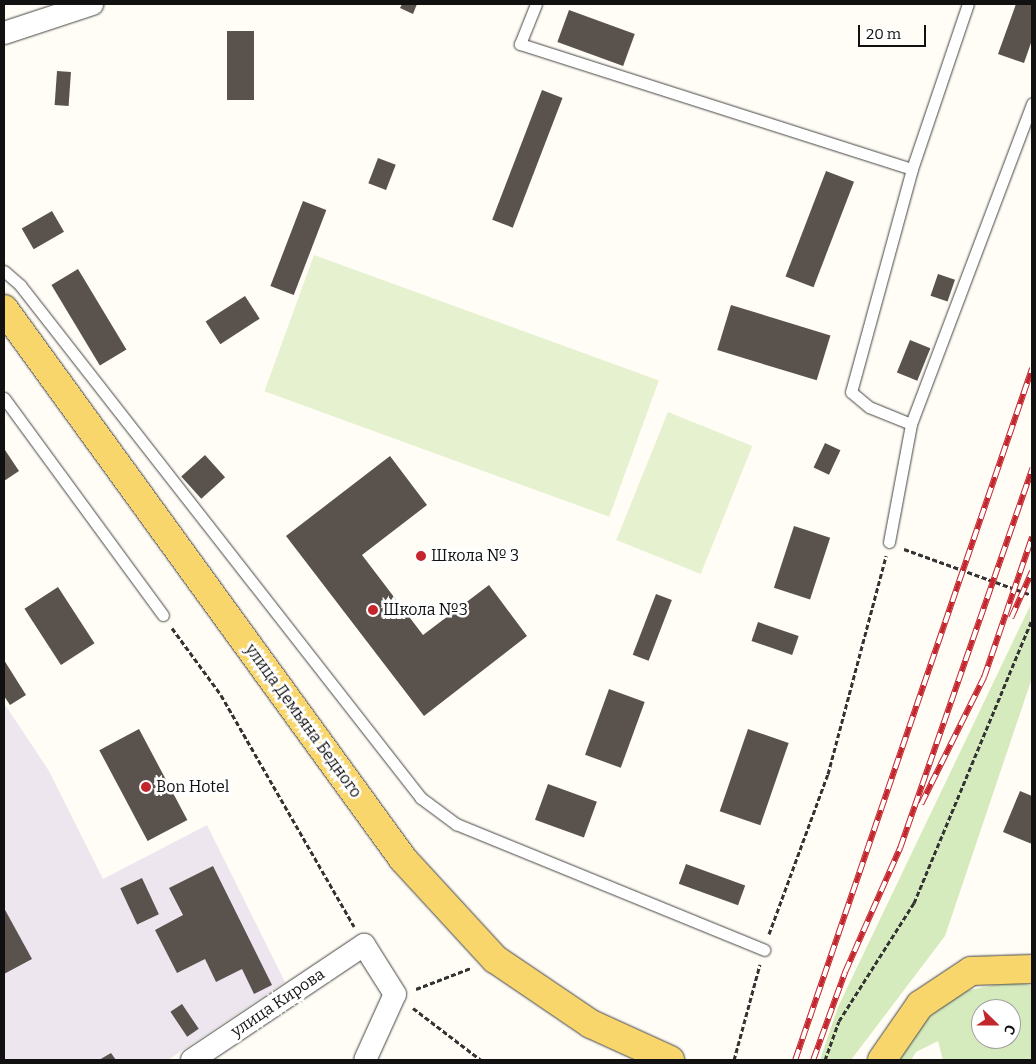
<!DOCTYPE html>
<html>
<head>
<meta charset="utf-8">
<style>
	body { margin:0 }
	#map { position:relative; width:1036px; height:1064px; overflow:hidden; background:#fffdf5; font-family:Bitter,serif }
	div>[style] { position:absolute }
	.industrial>* { inset:0; background:#eee6ef }
	.green>* { inset:0; background:#d5ebbd }
	.pitch>* { inset:0; background:#e6f2cf; transform-origin:0 0 }
	.building>* { inset:0; background:#5a524d; transform-origin:0 0 }
	.path>* { height:3px; margin-top:-1.5px; transform-origin:0; background:repeating-linear-gradient(90deg,#333 0 5px,transparent 0 7.5px) }
	.roads { filter:drop-shadow(0 0 1px #444) drop-shadow(0 0 1px #444) }
	.lane>* { height:11px; margin:-5.5px; padding:0 5.5px; transform-origin:5.5px; border-radius:5.5px; background:#fff }
	.street>* { height:22px; margin:-11px; padding:0 11px; transform-origin:11px; border-radius:11px; background:#fff }
	.primary>* { height:28px; margin:-14px; padding:0 14px; transform-origin:14px; border-radius:14px; background:#f9d66b }
	.rail>* { height:5.5px; margin-top:-2.75px; transform-origin:0; background:repeating-linear-gradient(90deg,#fff 0 11px,#c4262e 0 22px); box-sizing:border-box; border-block:1px solid #c4262e }
	.dots>* { width:14px; height:14px; translate:-50% -50%; box-sizing:border-box; border:2px solid #fff; border-radius:50% }
	span { translate:-50% -50%; white-space:nowrap; text-align:center; line-height:1.15; -webkit-text-stroke:5px #fff; paint-order:stroke }
	.poi-label { font-size:16px; color:#111 }
	.left { translate:0 -50%; text-align:left }
	.street-label { font-size:16px; color:#111 }
	.frame { position:absolute; inset:0; border:5px solid #111; pointer-events:none }
	.north { position:absolute; left:971px; top:999px; width:50px; height:50px; box-sizing:border-box; background:#fff; border:1px solid #a0a0a0; border-radius:50%; rotate:112deg; font-size:14px; font-weight:700; line-height:20px; text-align:center; color:#111 }
	.north::after { content:''; display:block; margin:auto; width:18px; height:22px; background:#c4262e; clip-path:polygon(50% 0,100% 100%,50% 72%,0 100%) }
	.scale { position:absolute; left:858px; top:25px; width:68px; height:22px; box-sizing:border-box; border:2px solid #111; border-top:0; padding-left:6px; font-size:15px; line-height:18px; white-space:nowrap; color:#111; -webkit-text-stroke:4px #fff; paint-order:stroke }
</style>
</head>
<body>
<div id="map">
	<div class="industrial">
		<div style="clip-path:polygon(4px 703px,49px 771px,103px 879px,207px 825px,285px 982px,168px 1060px,4px 1060px)"></div>
	</div>
	<div class="green">
		<div style="clip-path:polygon(1030px 606px,1032px 678px,945px 936px,851px 1060px,820px 1060px,838px 1007px)"></div>
		<div style="clip-path:polygon(evenodd,1015px 981px,1032px 986px,1032px 1060px,943px 1060px,938px 1041px,916px 1052px,911px 1060px,896px 1060px,916px 1027px,960px 992px,1015px 981px,981px 1009px,1011px 1009px,1011px 1039px,981px 1039px,981px 1009px)"></div>
	</div>
	<div class="pitch">
		<div style="left:314px;top:255px;width:367px;height:145px;rotate:20deg"></div>
		<div style="left:668px;top:412px;width:91px;height:138px;rotate:22deg"></div>
	</div>
	<div class="building">
		<div style="clip-path:polygon(402px 4px,417px 4px,413px 14px,400px 8px)"></div>
		<div style="clip-path:polygon(1016px 4px,1032px 4px,1032px 40px,1024px 63px,998px 54px)"></div>
		<div style="left:569px;top:10px;width:70px;height:34px;rotate:20deg"></div>
		<div style="left:227px;top:31px;width:27px;height:69px"></div>
		<div style="left:57px;top:71px;width:14px;height:34px;rotate:4deg"></div>
		<div style="left:542px;top:90px;width:22px;height:139px;rotate:21deg"></div>
		<div style="left:378px;top:158px;width:19px;height:27px;rotate:21deg"></div>
		<div style="left:826px;top:171px;width:30px;height:113px;rotate:21deg"></div>
		<div style="left:303px;top:201px;width:25px;height:91px;rotate:21deg"></div>
		<div style="left:52px;top:211px;width:24px;height:35px;rotate:60deg"></div>
		<div style="left:78px;top:269px;width:94px;height:31px;rotate:59deg"></div>
		<div style="left:938px;top:274px;width:18px;height:23px;rotate:19deg"></div>
		<div style="left:245px;top:296px;width:27px;height:47px;rotate:57deg"></div>
		<div style="left:731px;top:305px;width:104px;height:47px;rotate:17deg"></div>
		<div style="left:910px;top:340px;width:22px;height:35px;rotate:22deg"></div>
		<div style="left:825px;top:443px;width:17px;height:27px;rotate:25deg"></div>
		<div style="clip-path:polygon(5px 450px,19px 471px,4px 481px,4px 451px)"></div>
		<div style="left:205px;top:455px;width:30px;height:32px;rotate:48deg"></div>
		<div style="clip-path:polygon(390px 456px,427px 505px,362px 555px,423px 635px,489px 585px,527px 636px,424px 716px,286px 536px)"></div>
		<div style="left:794px;top:526px;width:38px;height:65px;rotate:18deg"></div>
		<div style="left:58px;top:587px;width:67px;height:40px;rotate:57deg"></div>
		<div style="left:656px;top:594px;width:17px;height:65px;rotate:21deg"></div>
		<div style="left:758px;top:622px;width:43px;height:20px;rotate:19deg"></div>
		<div style="clip-path:polygon(4px 660px,26px 695px,10px 705px,4px 696px)"></div>
		<div style="left:609px;top:689px;width:38px;height:70px;rotate:20deg"></div>
		<div style="left:139px;top:729px;width:103px;height:45px;rotate:62deg"></div>
		<div style="left:748px;top:729px;width:43px;height:87px;rotate:19deg"></div>
		<div style="left:548px;top:784px;width:52px;height:38px;rotate:20deg"></div>
		<div style="clip-path:polygon(1020px 791px,1032px 796px,1032px 844px,1003px 832px)"></div>
		<div style="left:686px;top:864px;width:63px;height:21px;rotate:20deg"></div>
		<div style="clip-path:polygon(213px 866px,272px 985px,254px 994px,242px 969px,216px 982px,205px 959px,177px 973px,155px 930px,183px 915px,169px 888px)"></div>
		<div style="left:142px;top:878px;width:40px;height:24px;rotate:65deg"></div>
		<div style="clip-path:polygon(4px 908px,32px 959px,4px 974px)"></div>
		<div style="left:182px;top:1004px;width:30px;height:14px;rotate:56deg"></div>
		<div style="clip-path:polygon(111px 1053px,116px 1060px,99px 1060px)"></div>
	</div>
	<div class="path">
		<div style="left:904px;top:549px;width:136px;rotate:19.8deg"></div>
		<div style="left:172px;top:628px;width:83px;rotate:53.8deg"></div>
		<div style="left:221px;top:695px;width:267px;rotate:60.1deg"></div>
		<div style="left:769px;top:934px;width:171px;rotate:-69.8deg"></div>
		<div style="left:828px;top:774px;width:226px;rotate:-75.1deg"></div>
		<div style="left:416px;top:989px;width:59px;rotate:-20.9deg"></div>
		<div style="left:413px;top:1008px;width:86px;rotate:37.4deg"></div>
		<div style="left:734px;top:1060px;width:99px;rotate:-74.8deg"></div>
		<div style="left:825px;top:1060px;width:41px;rotate:-70.3deg"></div>
		<div style="left:839px;top:1021px;width:140px;rotate:-57.6deg"></div>
		<div style="left:914px;top:903px;width:307px;rotate:-67.4deg"></div>
	</div>
	<div class="roads">
		<div class="lane">
			<div style="left:536px;top:4px;width:43px;rotate:111.8deg"></div>
			<div style="left:520px;top:44px;width:411px;rotate:17.7deg"></div>
			<div style="left:4px;top:271px;width:21px;rotate:41deg"></div>
			<div style="left:20px;top:285px;width:651px;rotate:51.99deg"></div>
			<div style="left:421px;top:798px;width:44px;rotate:36.6deg"></div>
			<div style="left:456px;top:824px;width:333px;rotate:22.2deg"></div>
			<div style="left:4px;top:398px;width:269px;rotate:53.8deg"></div>
			<div style="left:911px;top:424px;width:45px;rotate:-158deg"></div>
			<div style="left:869px;top:407px;width:23px;rotate:-140deg"></div>
			<div style="left:851px;top:392px;width:231px;rotate:-74.7deg"></div>
			<div style="left:912px;top:169px;width:174px;rotate:-71.3deg"></div>
			<div style="left:889px;top:542px;width:120px;rotate:-79.4deg"></div>
			<div style="left:911px;top:424px;width:343px;rotate:-69.3deg"></div>
		</div>
		<div class="street">
			<div style="left:4px;top:33px;width:93px;rotate:-18.2deg"></div>
			<div style="left:192px;top:1060px;width:207px;rotate:-33.8deg"></div>
			<div style="left:364px;top:945px;width:58px;rotate:57.7deg"></div>
			<div style="left:395px;top:994px;width:72px;rotate:114.4deg"></div>
		</div>
		<div class="primary">
			<div style="left:4px;top:309px;width:679px;rotate:54.04deg"></div>
			<div style="left:403px;top:859px;width:136px;rotate:47.4deg"></div>
			<div style="left:495px;top:959px;width:116px;rotate:34.1deg"></div>
			<div style="left:591px;top:1024px;width:87px;rotate:24.5deg"></div>
			<div style="left:882px;top:1060px;width:67px;rotate:-55.4deg"></div>
			<div style="left:920px;top:1005px;width:61px;rotate:-33.7deg"></div>
			<div style="left:971px;top:971px;width:61px;rotate:-1.9deg"></div>
		</div>
	</div>
	<div class="rail">
		<div style="left:1011px;top:618px;width:51px;rotate:-65.9deg"></div>
		<div style="left:921px;top:804px;width:142px;rotate:-63.6deg"></div>
		<div style="left:984px;top:677px;width:148px;rotate:-71.1deg"></div>
		<div style="left:795px;top:1060px;width:731px;rotate:-71.09deg"></div>
		<div style="left:813px;top:1060px;width:94px;rotate:-70deg"></div>
		<div style="left:845px;top:972px;width:136px;rotate:-66.1deg"></div>
		<div style="left:900px;top:848px;width:402px;rotate:-70.8deg"></div>
	</div>
	<div class="dots">
		<div style="left:421px;top:556px;background:#c4262e"></div>
		<div style="left:373px;top:610px;background:#c4262e"></div>
		<div style="left:146px;top:787px;background:#c4262e"></div>
	</div>
	<div class="poi-label">
		<span class="left" style="left:431px;top:556px">Школа № 3</span>
		<span class="left" style="left:383px;top:610px">Школа №3</span>
		<span class="left" style="left:156px;top:787px">Bon Hotel</span>
	</div>
	<div class="street-label">
		<span style="left:303px;top:721px;rotate:54deg">улица Демьяна Бедного</span>
		<span style="left:278px;top:1003px;rotate:-34deg">улица Кирова</span>
	</div>
	<div class="frame"></div>
	<div class="north">С</div>
	<div class="scale">20 m</div>
</div>
</body>
</html>
